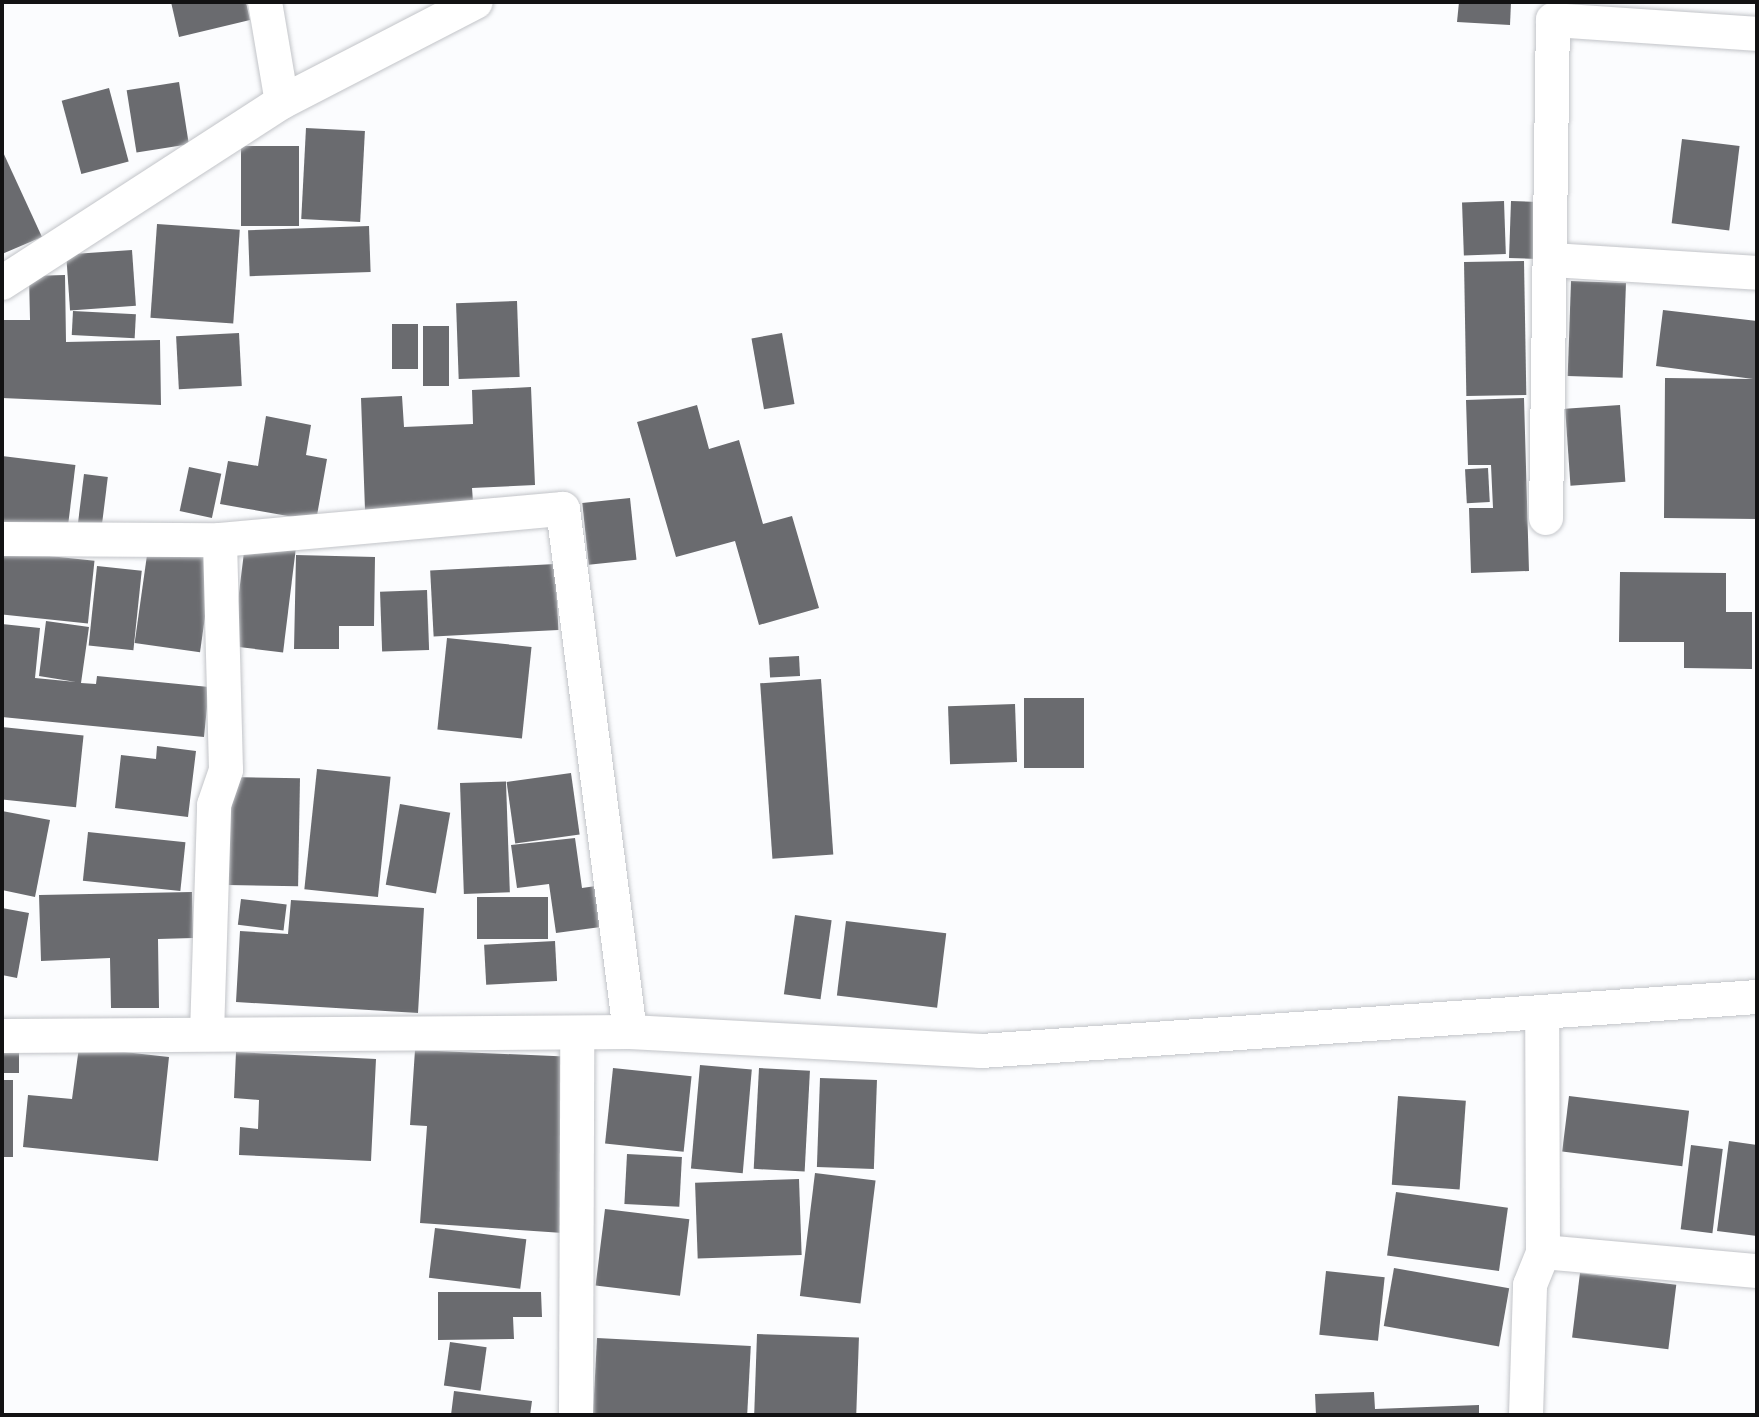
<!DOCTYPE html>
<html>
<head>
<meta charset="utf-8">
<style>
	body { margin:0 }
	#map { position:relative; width:1759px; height:1417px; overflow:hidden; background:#fbfcfe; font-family:Manrope,sans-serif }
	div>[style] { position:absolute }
	.building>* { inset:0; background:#6a6b6f; transform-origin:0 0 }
	.roads { filter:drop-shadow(0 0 2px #c2c4c8) drop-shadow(0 0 2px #c2c4c8) }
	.street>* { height:34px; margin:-17px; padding:0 17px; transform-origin:17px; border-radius:17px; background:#fff }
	span { translate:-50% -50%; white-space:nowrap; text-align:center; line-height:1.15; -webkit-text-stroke:7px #fff; paint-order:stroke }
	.frame { position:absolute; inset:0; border:4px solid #121213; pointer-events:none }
</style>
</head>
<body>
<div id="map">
	<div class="building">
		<div style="clip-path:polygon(171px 2px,246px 2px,250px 20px,179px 37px)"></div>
		<div style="clip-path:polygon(1459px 2px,1511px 2px,1510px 25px,1457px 22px)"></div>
		<div style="left:179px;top:82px;width:63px;height:53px;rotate:81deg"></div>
		<div style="left:109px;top:88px;width:76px;height:49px;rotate:75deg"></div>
		<div style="left:306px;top:128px;width:59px;height:91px;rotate:3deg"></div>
		<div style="left:1682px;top:139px;width:58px;height:85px;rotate:7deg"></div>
		<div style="left:241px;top:146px;width:58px;height:80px"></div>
		<div style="clip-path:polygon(2px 150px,42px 237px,2px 254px)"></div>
		<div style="left:1504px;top:201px;width:53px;height:42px;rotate:88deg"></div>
		<div style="left:1511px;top:201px;width:28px;height:57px;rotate:2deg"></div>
		<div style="left:157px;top:224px;width:83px;height:94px;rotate:4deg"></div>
		<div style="left:369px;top:226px;width:46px;height:121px;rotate:88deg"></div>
		<div style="left:132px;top:250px;width:56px;height:66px;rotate:86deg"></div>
		<div style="left:1524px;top:261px;width:134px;height:60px;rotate:89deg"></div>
		<div style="clip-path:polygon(65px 275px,66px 342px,160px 340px,161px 405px,2px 398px,2px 320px,30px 320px,29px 276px)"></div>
		<div style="left:1571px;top:281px;width:55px;height:95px;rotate:2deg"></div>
		<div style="left:517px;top:301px;width:76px;height:61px;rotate:88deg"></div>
		<div style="clip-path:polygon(1663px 310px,1757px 321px,1757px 519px,1664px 518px,1665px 378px,1753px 379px,1656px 366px)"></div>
		<div style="left:73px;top:311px;width:63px;height:24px;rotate:3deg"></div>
		<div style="left:392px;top:324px;width:26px;height:45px"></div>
		<div style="left:423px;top:326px;width:26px;height:60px"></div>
		<div style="left:239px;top:333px;width:53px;height:63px;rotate:87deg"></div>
		<div style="left:782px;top:333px;width:72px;height:31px;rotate:80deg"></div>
		<div style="clip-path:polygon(531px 387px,535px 485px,472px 488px,473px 502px,365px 510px,361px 398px,402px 396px,404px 427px,473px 424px,472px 390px)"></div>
		<div style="clip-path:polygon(1524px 398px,1529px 571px,1471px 573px,1469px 508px,1493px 508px,1491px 465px,1468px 465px,1466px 400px)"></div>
		<div style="clip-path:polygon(697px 405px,709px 449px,739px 440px,763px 524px,792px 516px,819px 608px,759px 625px,735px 541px,676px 557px,637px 422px)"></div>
		<div style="left:1620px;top:405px;width:77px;height:55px;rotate:86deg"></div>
		<div style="clip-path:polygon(266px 416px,311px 425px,306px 455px,327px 459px,316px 521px,220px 504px,228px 461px,258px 466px)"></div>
		<div style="left:2px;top:456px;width:74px;height:69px;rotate:7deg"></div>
		<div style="left:189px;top:467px;width:33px;height:45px;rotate:12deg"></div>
		<div style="left:1488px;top:468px;width:34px;height:23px;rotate:87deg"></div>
		<div style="left:84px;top:474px;width:24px;height:50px;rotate:7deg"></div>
		<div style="left:630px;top:498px;width:62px;height:48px;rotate:84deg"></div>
		<div style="left:245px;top:544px;width:51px;height:103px;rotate:7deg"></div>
		<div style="left:148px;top:548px;width:66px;height:96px;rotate:8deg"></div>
		<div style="left:2px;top:551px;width:93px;height:63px;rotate:6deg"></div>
		<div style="clip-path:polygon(296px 555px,375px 557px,374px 626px,339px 626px,339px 649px,294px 649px)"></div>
		<div style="left:555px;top:564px;width:66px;height:125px;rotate:87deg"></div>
		<div style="left:97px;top:566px;width:45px;height:80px;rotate:6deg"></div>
		<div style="clip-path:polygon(1620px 572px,1726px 573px,1726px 612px,1752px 612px,1752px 669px,1684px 668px,1684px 642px,1619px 642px)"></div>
		<div style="left:427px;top:590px;width:60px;height:47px;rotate:88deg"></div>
		<div style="clip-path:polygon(46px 621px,89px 627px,81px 683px,96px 684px,97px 676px,209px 687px,204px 737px,2px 717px,2px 624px,40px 628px,35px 678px,76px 682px,39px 676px)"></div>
		<div style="left:447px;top:638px;width:85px;height:92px;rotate:6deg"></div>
		<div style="left:799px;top:656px;width:20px;height:30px;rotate:87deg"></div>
		<div style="left:821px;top:679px;width:176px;height:61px;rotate:86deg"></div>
		<div style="left:1024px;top:698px;width:60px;height:70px"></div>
		<div style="left:1015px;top:704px;width:58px;height:67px;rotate:88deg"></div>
		<div style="left:2px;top:727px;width:82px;height:72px;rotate:6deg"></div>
		<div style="clip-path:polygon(157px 746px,196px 751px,188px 817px,115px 808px,121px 755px,156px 759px)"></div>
		<div style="left:317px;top:769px;width:74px;height:121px;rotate:6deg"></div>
		<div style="left:571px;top:773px;width:62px;height:65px;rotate:82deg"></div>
		<div style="left:230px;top:777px;width:70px;height:108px;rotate:1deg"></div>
		<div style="left:460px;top:783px;width:46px;height:111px;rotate:-2deg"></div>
		<div style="left:400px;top:804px;width:51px;height:82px;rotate:10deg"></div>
		<div style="clip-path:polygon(2px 811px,50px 820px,35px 897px,2px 890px)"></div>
		<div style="left:88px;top:832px;width:98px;height:49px;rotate:6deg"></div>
		<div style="clip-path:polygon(575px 838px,582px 888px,603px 885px,608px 926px,556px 933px,549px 884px,517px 888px,511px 845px)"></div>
		<div style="clip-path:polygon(192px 892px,193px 938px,158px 939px,159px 1008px,111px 1008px,110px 958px,41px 961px,39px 895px)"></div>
		<div style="left:477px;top:897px;width:71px;height:42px"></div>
		<div style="left:241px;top:899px;width:46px;height:26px;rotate:7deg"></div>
		<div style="clip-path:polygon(291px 900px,424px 908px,418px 1013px,236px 1002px,240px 931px,288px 934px)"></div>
		<div style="clip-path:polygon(2px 908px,29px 913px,17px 978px,2px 975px)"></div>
		<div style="left:795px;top:915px;width:37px;height:80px;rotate:8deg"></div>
		<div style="left:846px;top:921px;width:101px;height:75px;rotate:7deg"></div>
		<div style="left:555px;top:941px;width:40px;height:71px;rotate:87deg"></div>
		<div style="left:2px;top:1038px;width:17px;height:35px"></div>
		<div style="clip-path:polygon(79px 1047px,169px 1057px,158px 1161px,23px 1147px,28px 1095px,72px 1099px)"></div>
		<div style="clip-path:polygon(415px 1050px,576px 1057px,563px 1233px,420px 1223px,427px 1126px,410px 1125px)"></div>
		<div style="clip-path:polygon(236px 1052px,376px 1059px,371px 1161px,239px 1155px,240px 1127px,258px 1129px,259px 1100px,234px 1098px)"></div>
		<div style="left:700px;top:1065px;width:52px;height:104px;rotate:5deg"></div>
		<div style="left:613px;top:1068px;width:79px;height:76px;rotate:6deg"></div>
		<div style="left:759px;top:1068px;width:51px;height:101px;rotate:3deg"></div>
		<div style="left:820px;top:1078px;width:57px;height:89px;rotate:2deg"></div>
		<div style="left:2px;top:1080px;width:11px;height:77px"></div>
		<div style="left:1398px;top:1096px;width:68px;height:89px;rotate:4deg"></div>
		<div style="left:1569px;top:1096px;width:121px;height:56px;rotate:7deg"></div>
		<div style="clip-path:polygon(1729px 1141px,1757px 1145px,1757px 1236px,1717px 1231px)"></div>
		<div style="left:1691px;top:1145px;width:32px;height:85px;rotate:7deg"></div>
		<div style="left:627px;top:1154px;width:55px;height:50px;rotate:3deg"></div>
		<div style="left:815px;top:1173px;width:61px;height:124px;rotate:7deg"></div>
		<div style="left:799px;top:1179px;width:76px;height:104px;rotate:88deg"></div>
		<div style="left:1396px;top:1192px;width:113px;height:64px;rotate:8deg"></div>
		<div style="left:605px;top:1209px;width:85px;height:77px;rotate:7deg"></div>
		<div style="left:435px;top:1228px;width:92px;height:50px;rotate:7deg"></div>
		<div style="left:1394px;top:1268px;width:117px;height:59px;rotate:10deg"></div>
		<div style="left:1326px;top:1271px;width:59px;height:64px;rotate:6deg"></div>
		<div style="left:1580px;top:1273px;width:97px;height:65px;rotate:7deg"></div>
		<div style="clip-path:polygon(438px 1292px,541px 1292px,542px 1317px,513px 1317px,514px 1339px,438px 1340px)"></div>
		<div style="left:757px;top:1334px;width:102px;height:81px;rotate:2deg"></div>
		<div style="left:597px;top:1338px;width:154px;height:77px;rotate:3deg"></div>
		<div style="left:450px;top:1342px;width:37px;height:44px;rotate:8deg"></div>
		<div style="clip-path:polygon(454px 1391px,532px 1401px,530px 1415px,451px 1415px)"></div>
		<div style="clip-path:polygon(1374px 1392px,1375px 1409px,1479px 1405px,1479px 1415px,1316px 1415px,1315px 1394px)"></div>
	</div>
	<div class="roads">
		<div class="street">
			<div style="left:265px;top:2px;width:101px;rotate:80.4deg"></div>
			<div style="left:1553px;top:260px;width:204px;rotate:3.6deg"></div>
			<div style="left:2px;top:283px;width:333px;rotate:-32.9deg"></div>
			<div style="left:282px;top:102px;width:218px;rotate:-27.3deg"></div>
			<div style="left:1546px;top:518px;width:498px;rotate:-89.2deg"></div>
			<div style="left:1553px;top:20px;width:204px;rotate:3.9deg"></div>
			<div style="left:2px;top:539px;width:218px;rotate:0.3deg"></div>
			<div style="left:220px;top:540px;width:344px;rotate:-5.2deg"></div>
			<div style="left:563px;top:509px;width:527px;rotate:82.7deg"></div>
			<div style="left:207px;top:1034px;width:229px;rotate:-88.2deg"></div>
			<div style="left:214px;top:805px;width:37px;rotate:-71deg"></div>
			<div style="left:226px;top:770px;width:230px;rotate:-91.5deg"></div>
			<div style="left:2px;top:1036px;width:628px;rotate:-0.36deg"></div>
			<div style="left:630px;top:1032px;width:352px;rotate:3.1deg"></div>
			<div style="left:981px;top:1051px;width:778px;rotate:-3.98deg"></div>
			<div style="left:1543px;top:1252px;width:215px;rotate:5.1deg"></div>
			<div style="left:576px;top:1415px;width:380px;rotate:-89.8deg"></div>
			<div style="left:1526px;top:1415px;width:130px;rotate:-88.2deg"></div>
			<div style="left:1530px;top:1285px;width:35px;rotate:-68deg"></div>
			<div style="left:1543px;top:1252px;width:240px;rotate:-90.2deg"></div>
		</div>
	</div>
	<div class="frame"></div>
</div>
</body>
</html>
